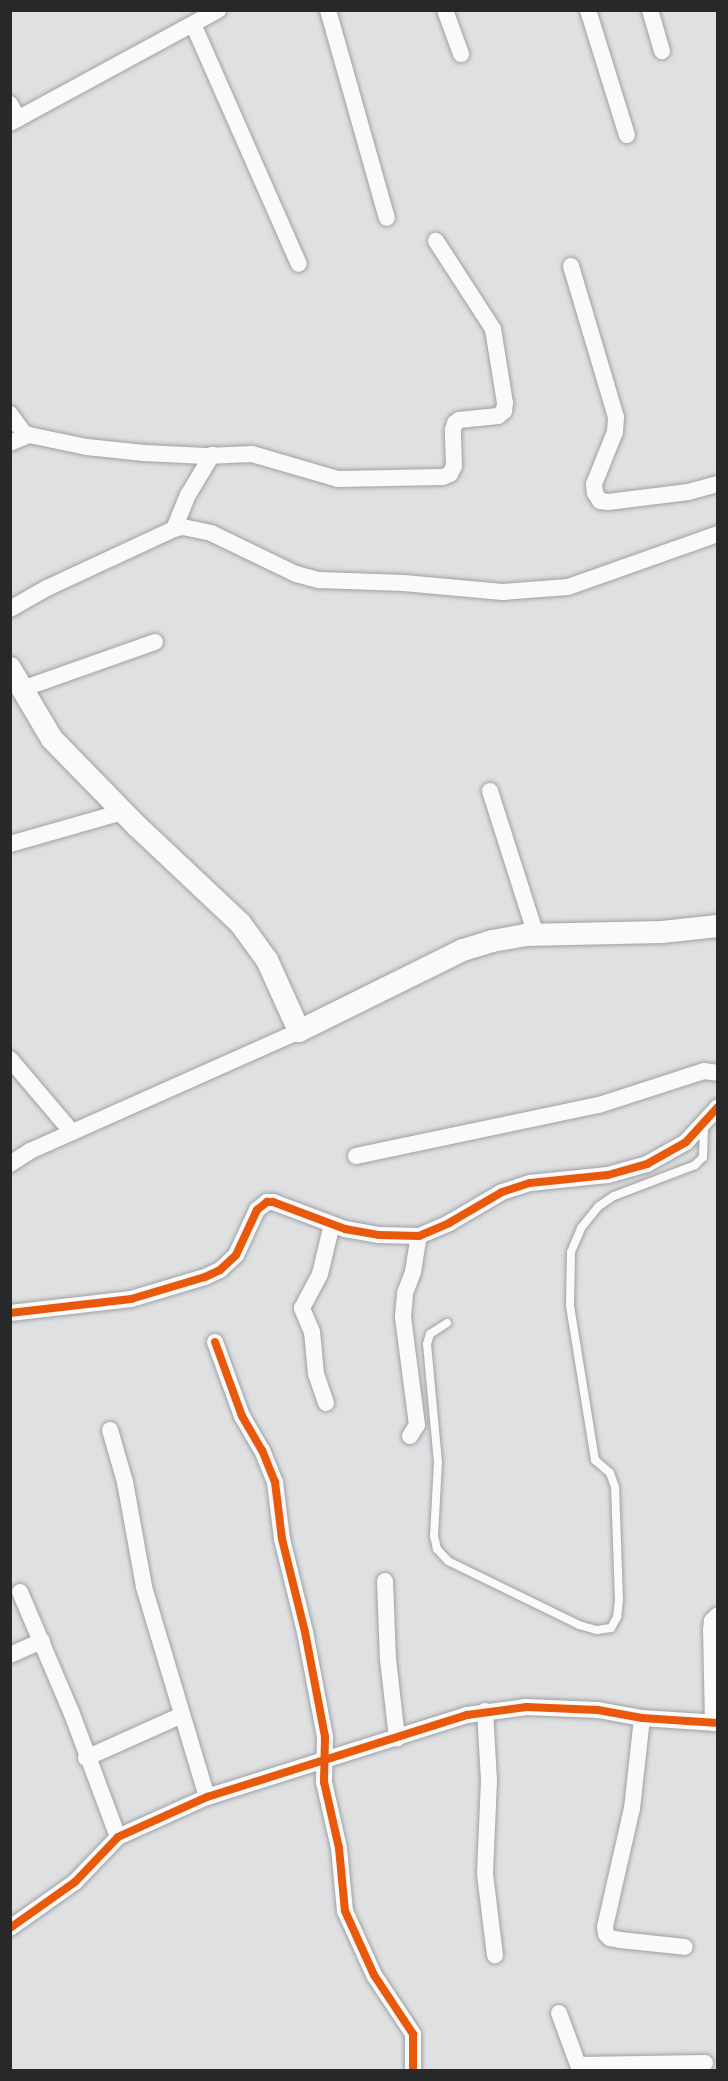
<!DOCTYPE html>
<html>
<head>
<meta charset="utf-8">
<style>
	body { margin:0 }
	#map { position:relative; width:728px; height:2081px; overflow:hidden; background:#dee0e2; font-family:"PT Serif",serif }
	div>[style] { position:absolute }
	.roads { filter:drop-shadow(0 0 2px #9fa0a2) drop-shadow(0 0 2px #9fa0a2) }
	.lane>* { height:8px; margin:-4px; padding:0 4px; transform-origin:4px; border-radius:4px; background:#fafafb }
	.street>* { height:16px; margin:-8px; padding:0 8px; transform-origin:8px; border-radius:8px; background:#fafafb }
	.secondary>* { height:22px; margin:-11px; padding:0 11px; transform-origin:11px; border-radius:11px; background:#fafafb }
	.cycleway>* { height:8px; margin:-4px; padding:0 4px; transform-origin:4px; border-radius:4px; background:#e8590c }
	span { translate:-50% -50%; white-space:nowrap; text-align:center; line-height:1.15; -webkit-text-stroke:6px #fff; paint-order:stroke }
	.frame { position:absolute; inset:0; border:12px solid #27282a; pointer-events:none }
</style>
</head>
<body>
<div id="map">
	<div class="roads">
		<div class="lane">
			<div style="left:447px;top:1323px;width:20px;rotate:147deg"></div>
			<div style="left:430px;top:1334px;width:10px;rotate:107deg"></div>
			<div style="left:427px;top:1344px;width:119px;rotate:84.7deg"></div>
			<div style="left:438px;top:1462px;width:74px;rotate:93.1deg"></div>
			<div style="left:434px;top:1536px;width:13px;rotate:77deg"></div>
			<div style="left:437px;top:1549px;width:16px;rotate:47deg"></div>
			<div style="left:448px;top:1561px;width:146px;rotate:26deg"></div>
			<div style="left:579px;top:1625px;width:19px;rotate:16deg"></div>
			<div style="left:597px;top:1630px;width:14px;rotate:-8deg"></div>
			<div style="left:611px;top:1628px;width:13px;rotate:-61deg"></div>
			<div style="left:617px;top:1617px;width:17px;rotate:-83deg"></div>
			<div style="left:619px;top:1600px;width:113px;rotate:-92deg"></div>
			<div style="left:615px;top:1487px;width:15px;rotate:-110deg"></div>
			<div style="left:610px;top:1473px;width:20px;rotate:-139deg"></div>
			<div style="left:595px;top:1460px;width:157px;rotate:-99.2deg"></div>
			<div style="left:570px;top:1305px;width:53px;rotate:-88.9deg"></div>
			<div style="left:571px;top:1252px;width:26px;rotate:-67deg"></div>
			<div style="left:581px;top:1228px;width:28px;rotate:-51deg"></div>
			<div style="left:599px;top:1206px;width:18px;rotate:-34deg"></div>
			<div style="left:614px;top:1196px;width:87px;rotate:-20.9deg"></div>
			<div style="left:695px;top:1165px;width:11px;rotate:-45deg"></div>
			<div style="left:703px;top:1157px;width:34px;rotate:-88deg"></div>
		</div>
		<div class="street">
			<div style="left:328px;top:10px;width:216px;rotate:74.2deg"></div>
			<div style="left:445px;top:10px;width:47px;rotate:70deg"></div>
			<div style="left:588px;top:10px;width:131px;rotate:72.7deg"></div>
			<div style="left:650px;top:10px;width:43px;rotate:73.7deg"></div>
			<div style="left:193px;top:24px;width:262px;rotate:66.2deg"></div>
			<div style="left:10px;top:104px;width:17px;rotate:62deg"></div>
			<div style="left:10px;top:123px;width:237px;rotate:-28.5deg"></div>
			<div style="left:571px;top:266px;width:158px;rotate:73.4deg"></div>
			<div style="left:616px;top:417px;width:15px;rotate:94deg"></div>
			<div style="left:615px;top:432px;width:56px;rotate:112deg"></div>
			<div style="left:594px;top:484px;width:9px;rotate:84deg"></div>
			<div style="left:595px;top:493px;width:9px;rotate:58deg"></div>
			<div style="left:600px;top:501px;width:8px;rotate:7deg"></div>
			<div style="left:608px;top:502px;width:81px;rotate:-7.1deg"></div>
			<div style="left:688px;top:492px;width:31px;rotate:-15deg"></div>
			<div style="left:10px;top:414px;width:26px;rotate:54deg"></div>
			<div style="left:10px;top:443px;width:21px;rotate:-23deg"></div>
			<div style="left:29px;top:435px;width:59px;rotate:11.7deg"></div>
			<div style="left:87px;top:447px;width:57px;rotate:6deg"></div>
			<div style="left:144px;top:453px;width:62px;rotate:2.8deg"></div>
			<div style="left:206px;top:456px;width:46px;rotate:-2.5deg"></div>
			<div style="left:252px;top:454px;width:90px;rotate:16.2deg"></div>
			<div style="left:338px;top:479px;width:105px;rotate:-1.1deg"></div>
			<div style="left:443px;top:477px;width:8px;rotate:-23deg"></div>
			<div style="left:450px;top:474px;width:9px;rotate:-63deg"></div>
			<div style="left:454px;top:466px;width:36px;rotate:-92deg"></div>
			<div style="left:453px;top:430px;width:7px;rotate:-74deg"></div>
			<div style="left:455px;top:423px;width:5px;rotate:-37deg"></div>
			<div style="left:459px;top:420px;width:39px;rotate:-6deg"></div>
			<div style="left:498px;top:416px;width:8px;rotate:-40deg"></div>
			<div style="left:504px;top:411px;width:8px;rotate:-83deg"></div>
			<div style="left:505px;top:403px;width:75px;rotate:-99.2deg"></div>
			<div style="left:493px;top:329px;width:105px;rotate:-122.9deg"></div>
			<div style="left:174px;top:529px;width:37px;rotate:-68deg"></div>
			<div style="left:188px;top:495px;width:47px;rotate:-59deg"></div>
			<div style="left:10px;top:609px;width:43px;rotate:-29.6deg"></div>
			<div style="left:47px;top:588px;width:140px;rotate:-24.9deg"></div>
			<div style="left:174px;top:529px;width:9px;rotate:-13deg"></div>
			<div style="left:183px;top:527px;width:29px;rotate:12deg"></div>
			<div style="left:211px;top:533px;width:94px;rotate:25.8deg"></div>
			<div style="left:296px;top:574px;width:24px;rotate:15deg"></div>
			<div style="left:319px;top:580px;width:85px;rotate:2deg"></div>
			<div style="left:404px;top:583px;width:99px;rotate:5.2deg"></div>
			<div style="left:503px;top:592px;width:65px;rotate:-4.4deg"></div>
			<div style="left:568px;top:587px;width:159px;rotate:-19.5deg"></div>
			<div style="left:22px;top:689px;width:141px;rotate:-19.5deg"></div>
			<div style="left:490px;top:791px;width:151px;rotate:72.3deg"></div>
			<div style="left:10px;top:844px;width:116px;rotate:-15.9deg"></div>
			<div style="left:10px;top:1059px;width:96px;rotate:49.7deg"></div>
			<div style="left:356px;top:1156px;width:248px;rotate:-11.9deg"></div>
			<div style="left:599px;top:1105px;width:110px;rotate:-17.9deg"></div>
			<div style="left:704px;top:1071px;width:14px;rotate:8deg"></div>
			<div style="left:10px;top:1164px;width:24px;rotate:-33deg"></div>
			<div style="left:30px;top:1151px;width:295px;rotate:-24deg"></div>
			<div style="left:10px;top:1313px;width:122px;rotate:-6.6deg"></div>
			<div style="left:131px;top:1299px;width:77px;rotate:-16.6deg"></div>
			<div style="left:205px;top:1277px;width:17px;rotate:-25deg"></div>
			<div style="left:220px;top:1270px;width:22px;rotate:-43deg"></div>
			<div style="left:236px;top:1255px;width:50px;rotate:-65deg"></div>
			<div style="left:257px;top:1210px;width:13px;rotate:-39deg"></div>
			<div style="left:267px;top:1202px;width:6px"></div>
			<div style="left:273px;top:1202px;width:77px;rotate:20.6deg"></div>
			<div style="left:345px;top:1229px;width:35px;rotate:10deg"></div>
			<div style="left:379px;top:1235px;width:40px;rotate:1.4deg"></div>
			<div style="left:419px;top:1236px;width:33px;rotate:-23deg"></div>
			<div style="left:449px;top:1223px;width:61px;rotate:-30.3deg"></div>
			<div style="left:502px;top:1192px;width:29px;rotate:-18deg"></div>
			<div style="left:530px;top:1183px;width:78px;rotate:-5.9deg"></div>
			<div style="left:608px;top:1175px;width:41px;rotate:-15.8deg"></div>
			<div style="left:647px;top:1164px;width:45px;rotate:-29.4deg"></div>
			<div style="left:686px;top:1142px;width:47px;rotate:-47.6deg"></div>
			<div style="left:215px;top:1342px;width:79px;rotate:70deg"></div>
			<div style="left:242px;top:1416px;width:39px;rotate:60deg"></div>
			<div style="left:262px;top:1450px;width:35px;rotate:68deg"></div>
			<div style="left:275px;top:1482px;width:57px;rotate:83deg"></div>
			<div style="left:282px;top:1539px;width:96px;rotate:76.1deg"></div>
			<div style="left:305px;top:1632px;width:107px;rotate:79.2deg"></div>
			<div style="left:325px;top:1737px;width:45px;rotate:91.3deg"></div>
			<div style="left:324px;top:1782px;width:68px;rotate:77.2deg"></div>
			<div style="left:339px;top:1848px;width:63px;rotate:84.6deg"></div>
			<div style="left:345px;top:1911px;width:70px;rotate:65.6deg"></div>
			<div style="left:374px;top:1975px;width:71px;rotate:56.5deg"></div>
			<div style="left:413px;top:2034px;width:36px;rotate:90deg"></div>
			<div style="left:326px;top:1403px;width:31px;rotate:-109deg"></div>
			<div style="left:316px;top:1374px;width:42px;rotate:-95.4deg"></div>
			<div style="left:312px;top:1332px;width:26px;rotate:-113deg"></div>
			<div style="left:302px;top:1308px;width:38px;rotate:-62deg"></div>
			<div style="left:320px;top:1274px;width:51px;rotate:-76.5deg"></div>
			<div style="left:110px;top:1430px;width:54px;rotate:73.9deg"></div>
			<div style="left:125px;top:1482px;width:107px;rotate:79.7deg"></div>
			<div style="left:144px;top:1587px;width:219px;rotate:73.3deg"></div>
			<div style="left:410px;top:1436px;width:13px;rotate:-58deg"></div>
			<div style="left:417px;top:1425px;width:109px;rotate:-97.4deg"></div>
			<div style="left:403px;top:1317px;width:24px;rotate:-85deg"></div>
			<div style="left:405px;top:1293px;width:22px;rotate:-69deg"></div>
			<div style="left:413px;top:1272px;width:36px;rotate:-81deg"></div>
			<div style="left:385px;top:1581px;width:78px;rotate:87.8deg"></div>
			<div style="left:388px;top:1659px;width:80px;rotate:83.5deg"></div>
			<div style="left:20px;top:1592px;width:133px;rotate:66.9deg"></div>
			<div style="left:72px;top:1714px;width:131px;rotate:69.5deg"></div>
			<div style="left:10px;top:1655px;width:35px;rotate:-24deg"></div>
			<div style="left:485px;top:1711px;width:70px;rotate:86.7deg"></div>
			<div style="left:489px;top:1781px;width:93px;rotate:92.5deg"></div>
			<div style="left:485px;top:1874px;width:82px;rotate:83deg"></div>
			<div style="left:642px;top:1718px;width:91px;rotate:96.3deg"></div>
			<div style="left:632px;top:1808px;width:122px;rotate:102.8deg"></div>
			<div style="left:605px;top:1927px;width:7px;rotate:82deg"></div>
			<div style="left:606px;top:1934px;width:6px;rotate:45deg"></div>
			<div style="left:610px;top:1938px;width:10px;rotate:11deg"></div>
			<div style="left:620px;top:1940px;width:65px;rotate:6.1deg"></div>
			<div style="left:713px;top:1723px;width:93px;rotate:-91.2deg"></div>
			<div style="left:711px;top:1630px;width:9px;rotate:-84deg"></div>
			<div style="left:712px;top:1621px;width:8px;rotate:-45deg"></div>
			<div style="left:86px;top:1758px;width:105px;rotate:-24.1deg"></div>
			<div style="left:10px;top:1928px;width:80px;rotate:-35.3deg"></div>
			<div style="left:75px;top:1882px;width:62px;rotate:-46.3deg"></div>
			<div style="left:118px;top:1837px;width:98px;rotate:-24.2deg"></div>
			<div style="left:207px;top:1797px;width:273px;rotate:-17.5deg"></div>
			<div style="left:467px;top:1715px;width:60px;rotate:-7.7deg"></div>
			<div style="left:526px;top:1707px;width:72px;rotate:2.4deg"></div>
			<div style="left:598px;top:1710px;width:45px;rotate:10.3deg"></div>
			<div style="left:642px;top:1718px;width:76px;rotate:3.8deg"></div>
			<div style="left:559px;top:2013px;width:61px;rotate:69.8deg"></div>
			<div style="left:579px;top:2065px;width:126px;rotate:-0.9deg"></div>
		</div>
		<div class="secondary">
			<div style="left:10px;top:668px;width:82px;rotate:59.4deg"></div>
			<div style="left:52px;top:739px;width:122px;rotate:45.7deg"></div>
			<div style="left:137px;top:826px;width:141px;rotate:43.3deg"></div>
			<div style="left:240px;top:923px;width:46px;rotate:53.9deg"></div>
			<div style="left:267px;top:960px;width:78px;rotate:65.7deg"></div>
			<div style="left:299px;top:1031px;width:183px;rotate:-26.3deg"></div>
			<div style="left:463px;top:950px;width:30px;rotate:-17deg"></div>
			<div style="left:492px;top:941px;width:34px;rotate:-10deg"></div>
			<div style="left:525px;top:935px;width:137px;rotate:-1.3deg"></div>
			<div style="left:662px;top:932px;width:56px;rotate:-6.1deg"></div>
		</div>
	</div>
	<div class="cycleway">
		<div style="left:10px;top:1313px;width:122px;rotate:-6.6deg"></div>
		<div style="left:131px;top:1299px;width:77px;rotate:-16.6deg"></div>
		<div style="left:205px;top:1277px;width:17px;rotate:-25deg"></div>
		<div style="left:220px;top:1270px;width:22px;rotate:-43deg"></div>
		<div style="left:236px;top:1255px;width:50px;rotate:-65deg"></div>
		<div style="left:257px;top:1210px;width:13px;rotate:-39deg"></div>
		<div style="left:267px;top:1202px;width:6px"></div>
		<div style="left:273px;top:1202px;width:77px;rotate:20.6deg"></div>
		<div style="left:345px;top:1229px;width:35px;rotate:10deg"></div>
		<div style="left:379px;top:1235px;width:40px;rotate:1.4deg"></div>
		<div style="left:419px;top:1236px;width:33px;rotate:-23deg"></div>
		<div style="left:449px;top:1223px;width:61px;rotate:-30.3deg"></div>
		<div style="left:502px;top:1192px;width:29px;rotate:-18deg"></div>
		<div style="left:530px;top:1183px;width:78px;rotate:-5.9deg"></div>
		<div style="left:608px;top:1175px;width:41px;rotate:-15.8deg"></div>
		<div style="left:647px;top:1164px;width:45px;rotate:-29.4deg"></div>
		<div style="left:686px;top:1142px;width:47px;rotate:-47.6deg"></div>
		<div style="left:215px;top:1342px;width:79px;rotate:70deg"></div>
		<div style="left:242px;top:1416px;width:39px;rotate:60deg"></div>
		<div style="left:262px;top:1450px;width:35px;rotate:68deg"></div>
		<div style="left:275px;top:1482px;width:57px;rotate:83deg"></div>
		<div style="left:282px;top:1539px;width:96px;rotate:76.1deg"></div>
		<div style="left:305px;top:1632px;width:107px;rotate:79.2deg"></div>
		<div style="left:325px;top:1737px;width:45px;rotate:91.3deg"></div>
		<div style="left:324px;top:1782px;width:68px;rotate:77.2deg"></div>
		<div style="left:339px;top:1848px;width:63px;rotate:84.6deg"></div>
		<div style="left:345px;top:1911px;width:70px;rotate:65.6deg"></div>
		<div style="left:374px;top:1975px;width:71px;rotate:56.5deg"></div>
		<div style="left:413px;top:2034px;width:36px;rotate:90deg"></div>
		<div style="left:10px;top:1928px;width:80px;rotate:-35.3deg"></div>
		<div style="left:75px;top:1882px;width:62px;rotate:-46.3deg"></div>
		<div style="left:118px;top:1837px;width:98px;rotate:-24.2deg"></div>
		<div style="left:207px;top:1797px;width:273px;rotate:-17.5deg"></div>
		<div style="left:467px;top:1715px;width:60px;rotate:-7.7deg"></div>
		<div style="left:526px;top:1707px;width:72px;rotate:2.4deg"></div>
		<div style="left:598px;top:1710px;width:45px;rotate:10.3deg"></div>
		<div style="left:642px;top:1718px;width:76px;rotate:3.8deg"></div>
	</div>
	<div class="frame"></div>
</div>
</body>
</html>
